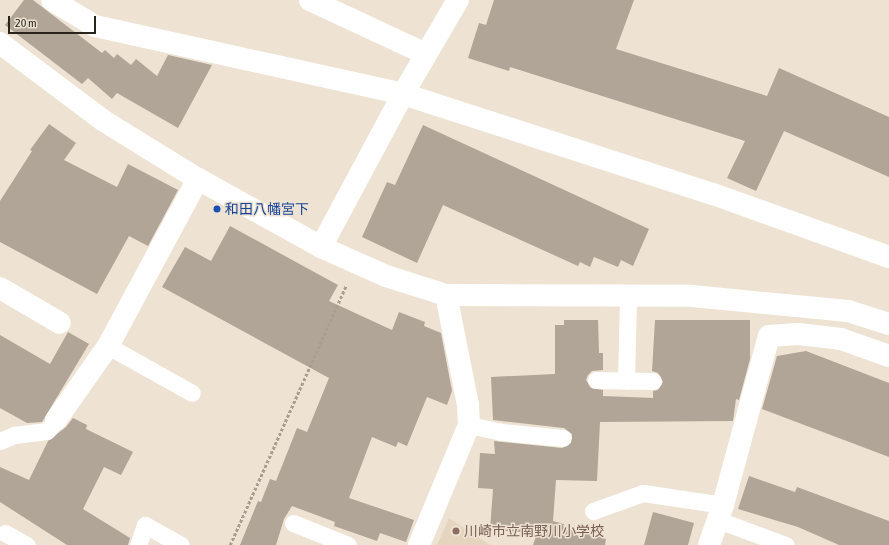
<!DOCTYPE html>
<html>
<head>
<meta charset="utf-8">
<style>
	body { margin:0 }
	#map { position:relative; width:889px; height:545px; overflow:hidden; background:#eee3d2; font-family:"Asap Condensed","Noto Sans JP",sans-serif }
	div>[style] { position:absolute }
	.built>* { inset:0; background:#e5d5be }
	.building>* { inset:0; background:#b0a596 }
	.path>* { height:2.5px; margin-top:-1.25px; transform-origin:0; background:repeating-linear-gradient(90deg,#a89f92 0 3px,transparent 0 5px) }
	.lane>* { height:17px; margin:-8.5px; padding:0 8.5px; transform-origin:8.5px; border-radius:8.5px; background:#fff }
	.street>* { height:22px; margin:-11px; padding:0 11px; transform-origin:11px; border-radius:11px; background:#fff }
	.secondary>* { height:22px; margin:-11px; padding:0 11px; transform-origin:11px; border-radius:11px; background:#fff }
	.dots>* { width:11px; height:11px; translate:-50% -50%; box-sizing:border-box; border:2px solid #eee3d2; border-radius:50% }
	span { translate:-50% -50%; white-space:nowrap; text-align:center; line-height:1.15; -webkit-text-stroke:3px #eee3d2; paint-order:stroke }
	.transit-label { font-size:14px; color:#164399 }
	.left { translate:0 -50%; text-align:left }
	.education-label { font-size:14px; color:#785e54 }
	.scale { position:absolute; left:8px; top:16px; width:88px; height:18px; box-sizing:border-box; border:2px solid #27231d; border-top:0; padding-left:5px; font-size:12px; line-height:14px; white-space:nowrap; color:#27231d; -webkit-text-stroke:3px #eee3d2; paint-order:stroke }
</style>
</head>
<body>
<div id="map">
	<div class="built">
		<div style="clip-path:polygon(449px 518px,490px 545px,437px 545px)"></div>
	</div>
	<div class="building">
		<div style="clip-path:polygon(24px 0,33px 0,102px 53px,105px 50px,114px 58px,117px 54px,131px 65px,136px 59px,157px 76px,168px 55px,212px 65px,178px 128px,117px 93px,112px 99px,88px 78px,82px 84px,5px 25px)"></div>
		<div style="clip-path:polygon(494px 0,634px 0,616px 49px,767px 96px,779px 68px,889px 117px,889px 177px,784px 131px,756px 191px,727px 178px,745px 141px,510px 67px,509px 71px,468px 58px,479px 23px,486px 25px)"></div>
		<div style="clip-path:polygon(49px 124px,76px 143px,64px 160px,117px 187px,128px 164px,178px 190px,148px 246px,129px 236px,97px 294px,0 242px,0 201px,32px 151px,30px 150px)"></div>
		<div style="clip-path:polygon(423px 125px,649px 229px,633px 266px,621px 260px,618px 267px,594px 257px,590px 267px,580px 262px,578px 266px,443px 205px,417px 263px,362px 237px,387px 182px,395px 185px)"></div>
		<div style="clip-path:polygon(230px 226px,338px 285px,329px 301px,392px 330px,399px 312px,425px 322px,424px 326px,441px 333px,452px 391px,447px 405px,427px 397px,407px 446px,398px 442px,396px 447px,372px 437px,349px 498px,414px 520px,406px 542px,380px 533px,377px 541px,334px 526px,335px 522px,292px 506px,284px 519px,276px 545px,240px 545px,258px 501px,261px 502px,270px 479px,276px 481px,297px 428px,307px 432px,329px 378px,162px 287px,185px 247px,211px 261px)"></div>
		<div style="clip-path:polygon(564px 320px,598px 320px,599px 353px,603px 353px,603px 370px,592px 371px,588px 375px,586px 380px,591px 388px,603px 390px,603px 396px,653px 398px,653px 391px,658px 390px,663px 382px,658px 373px,652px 371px,655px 320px,750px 320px,750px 359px,739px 400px,736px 399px,733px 421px,600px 422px,597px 481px,556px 480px,553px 521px,564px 524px,563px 526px,606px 539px,605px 545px,533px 545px,537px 533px,490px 530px,493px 489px,478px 488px,480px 453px,495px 454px,494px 441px,562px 448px,571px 443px,572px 434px,564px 428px,493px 420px,491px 377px,555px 374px,555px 325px,564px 325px)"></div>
		<div style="clip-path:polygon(68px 332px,89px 344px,42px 422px,27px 423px,0 408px,0 335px,50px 364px)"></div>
		<div style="clip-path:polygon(806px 351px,889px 383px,889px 457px,762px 409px,777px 356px)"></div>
		<div style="clip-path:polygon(73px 418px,87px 425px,86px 429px,133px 452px,121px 475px,104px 467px,83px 509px,130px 538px,128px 545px,67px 545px,0 502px,0 467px,29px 480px,48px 441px,66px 427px)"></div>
		<div style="clip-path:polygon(749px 476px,795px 492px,797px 487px,889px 521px,889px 545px,839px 545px,798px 527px,738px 509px)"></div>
		<div style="clip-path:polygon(653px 512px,694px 523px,688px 545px,644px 545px)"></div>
	</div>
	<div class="path">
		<div style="left:230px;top:545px;width:284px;rotate:-65.9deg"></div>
	</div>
	<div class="lane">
		<div style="left:108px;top:346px;width:96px;rotate:29.2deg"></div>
		<div style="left:596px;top:380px;width:57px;rotate:1deg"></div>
		<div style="left:626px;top:381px;width:84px;rotate:-88.6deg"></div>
		<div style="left:469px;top:425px;width:33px;rotate:12deg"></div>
		<div style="left:501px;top:432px;width:62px;rotate:5.5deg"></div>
		<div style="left:0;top:441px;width:15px;rotate:-23deg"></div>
		<div style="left:14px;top:435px;width:33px;rotate:-7deg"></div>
		<div style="left:47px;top:431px;width:14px;rotate:-51deg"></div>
		<div style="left:593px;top:511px;width:53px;rotate:-19.8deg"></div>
		<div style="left:643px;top:493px;width:81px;rotate:8.5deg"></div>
		<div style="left:718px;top:520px;width:72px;rotate:20.2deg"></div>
		<div style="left:293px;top:523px;width:59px;rotate:21.8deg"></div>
		<div style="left:5px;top:533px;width:25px;rotate:29deg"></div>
		<div style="left:138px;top:545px;width:21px;rotate:-71deg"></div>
		<div style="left:145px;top:525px;width:41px;rotate:29.1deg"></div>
	</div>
	<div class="street">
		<div style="left:52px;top:0;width:50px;rotate:31.2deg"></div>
		<div style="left:95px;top:26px;width:315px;rotate:12.4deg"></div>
		<div style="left:403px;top:94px;width:326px;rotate:17.9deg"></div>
		<div style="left:713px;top:194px;width:187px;rotate:19.7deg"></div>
		<div style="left:310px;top:0;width:128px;rotate:25deg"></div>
		<div style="left:321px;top:247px;width:174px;rotate:-61.8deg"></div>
		<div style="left:403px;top:94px;width:109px;rotate:-59.7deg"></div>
		<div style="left:0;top:288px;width:69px;rotate:30.3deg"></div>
		<div style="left:56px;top:420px;width:90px;rotate:-54.9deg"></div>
		<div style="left:108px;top:346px;width:190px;rotate:-61.7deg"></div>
		<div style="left:419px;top:545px;width:130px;rotate:-67.4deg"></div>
		<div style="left:469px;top:425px;width:20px;rotate:-93deg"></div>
		<div style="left:468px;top:405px;width:112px;rotate:-101.3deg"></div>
		<div style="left:709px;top:545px;width:42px;rotate:-70.7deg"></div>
		<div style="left:723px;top:505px;width:175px;rotate:-74.8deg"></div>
		<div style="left:769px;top:336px;width:29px;rotate:-4deg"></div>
		<div style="left:798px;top:334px;width:43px;rotate:6.6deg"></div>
		<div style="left:841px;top:339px;width:51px;rotate:19.5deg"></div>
	</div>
	<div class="secondary">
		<div style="left:0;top:43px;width:130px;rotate:36.9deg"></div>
		<div style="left:104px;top:121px;width:110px;rotate:31.7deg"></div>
		<div style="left:198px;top:179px;width:141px;rotate:28.9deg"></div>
		<div style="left:321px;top:247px;width:71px;rotate:24deg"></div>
		<div style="left:386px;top:276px;width:63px;rotate:17.6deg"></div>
		<div style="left:446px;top:295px;width:246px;rotate:0.2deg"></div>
		<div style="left:692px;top:296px;width:157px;rotate:5.5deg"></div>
		<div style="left:848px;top:311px;width:43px;rotate:17.6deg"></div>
	</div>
	<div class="dots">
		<div style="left:217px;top:209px;background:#1a4fb4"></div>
		<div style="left:456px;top:531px;background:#8d6e63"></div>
	</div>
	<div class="transit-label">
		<span class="left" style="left:225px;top:209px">和田八幡宮下</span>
	</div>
	<div class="education-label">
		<span class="left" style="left:464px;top:531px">川崎市立南野川小学校</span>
	</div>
	<div class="scale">20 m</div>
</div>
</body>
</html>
